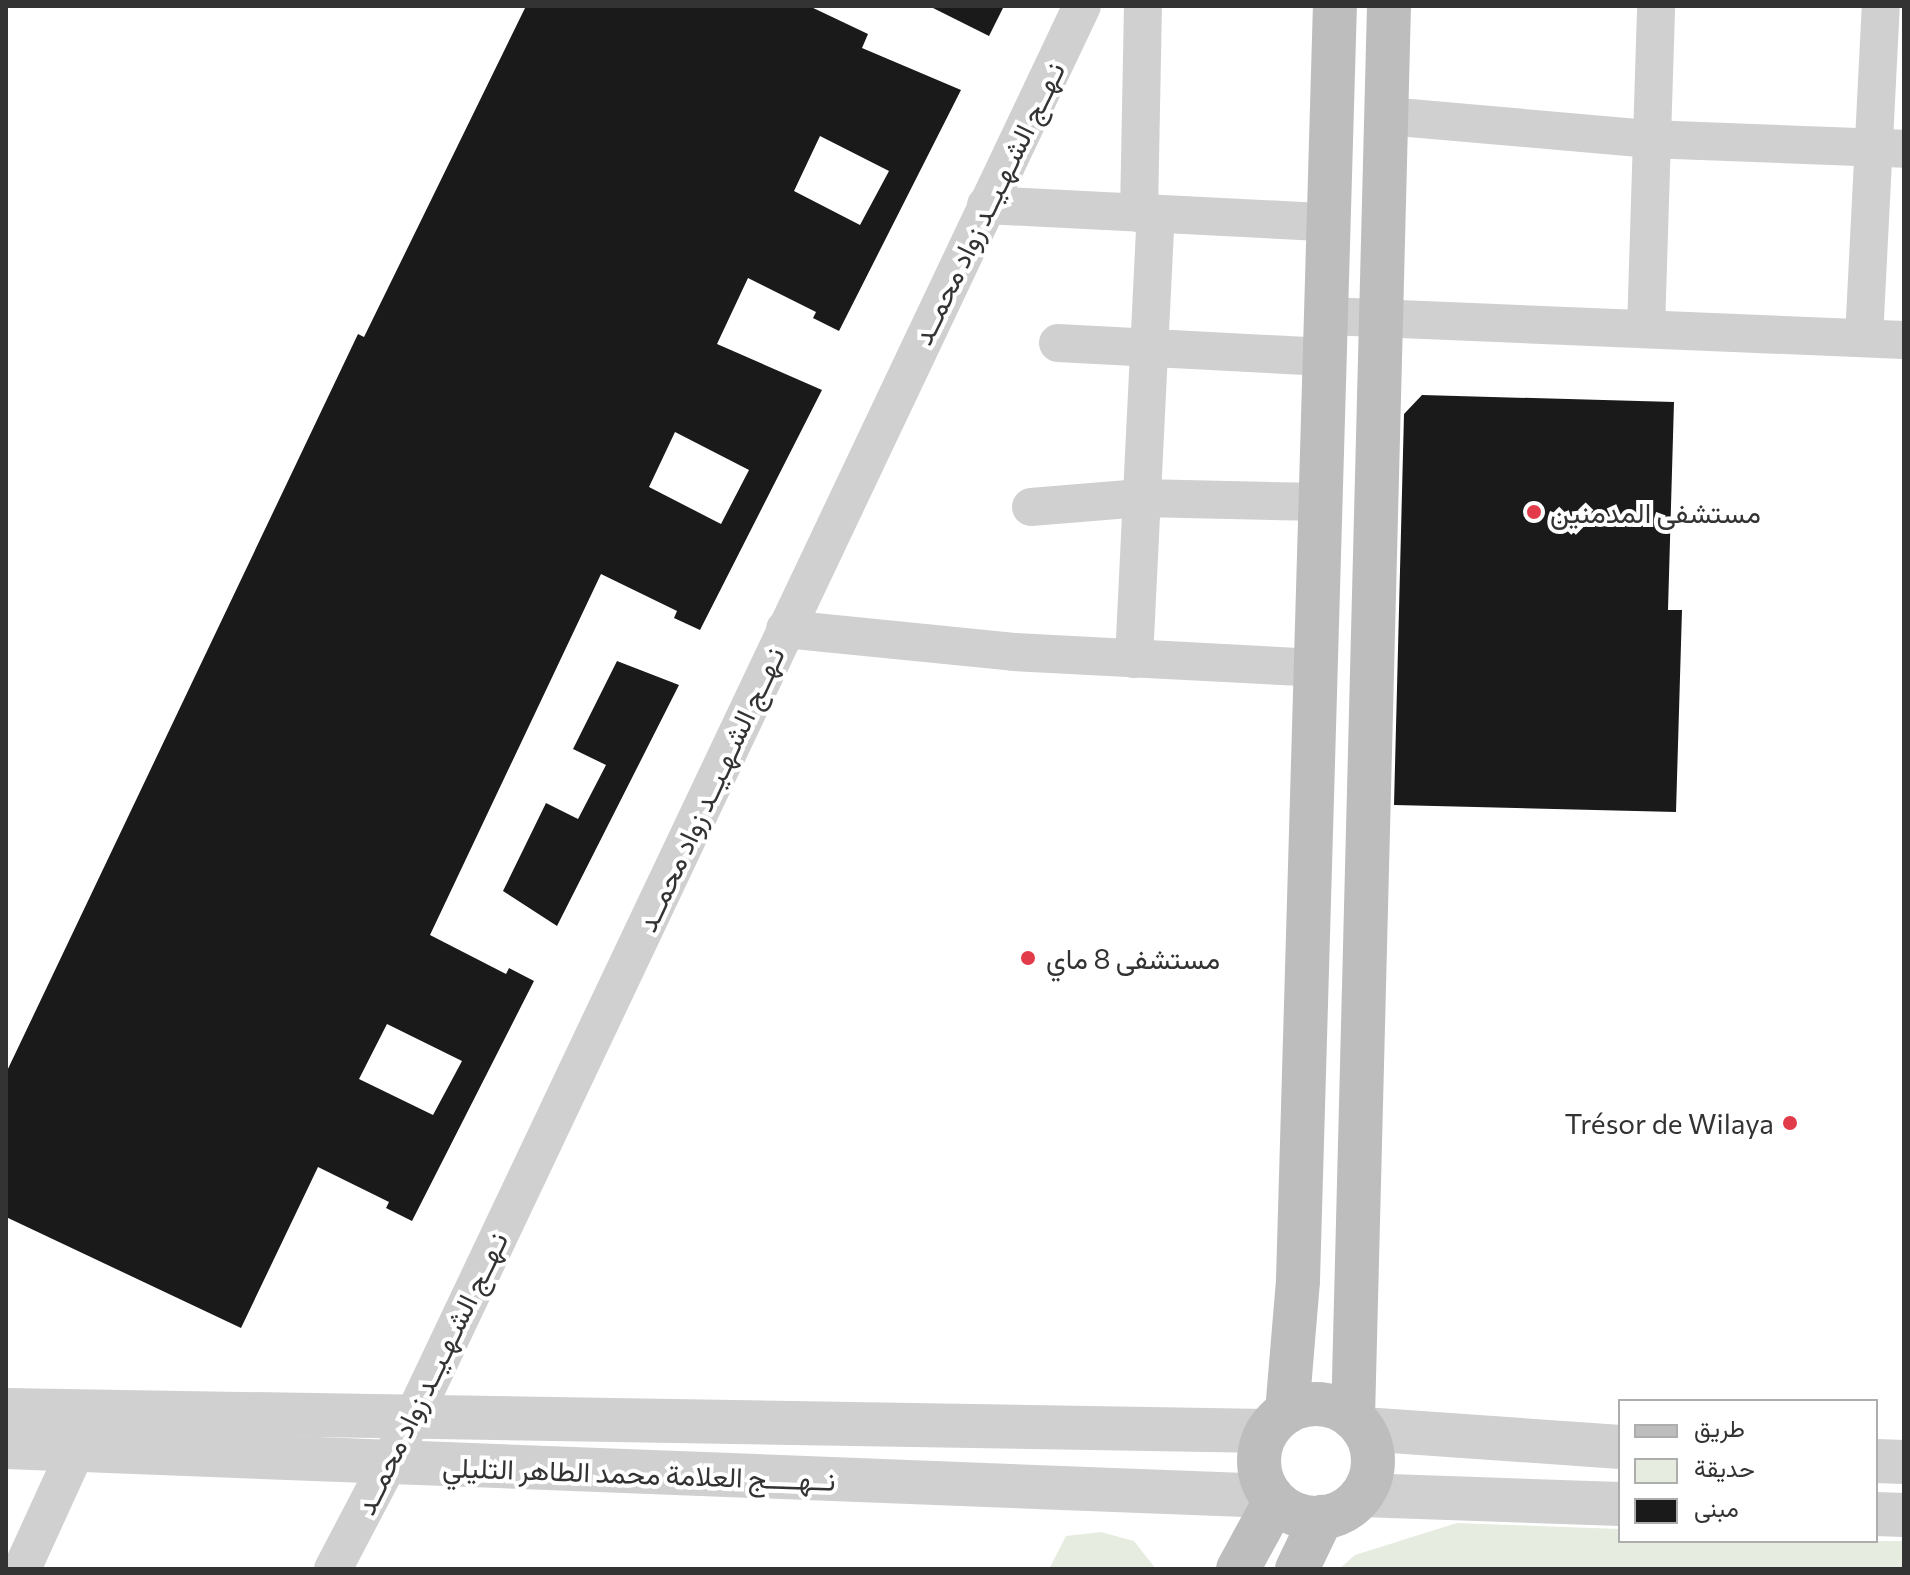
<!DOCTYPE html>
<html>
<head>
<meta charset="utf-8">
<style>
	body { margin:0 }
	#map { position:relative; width:1910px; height:1575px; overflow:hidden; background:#fff; font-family:Commissioner,Vazirmatn,sans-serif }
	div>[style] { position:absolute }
	.green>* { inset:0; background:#e6ecdf }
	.building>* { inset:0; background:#1a1a1a }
	.minor>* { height:38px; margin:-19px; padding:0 19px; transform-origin:19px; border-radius:19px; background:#d0d0d0 }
	.tertiary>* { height:44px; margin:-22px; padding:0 22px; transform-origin:22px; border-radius:22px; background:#d0d0d0 }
	.secondary>* { height:44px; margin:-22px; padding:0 22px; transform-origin:22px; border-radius:22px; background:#bdbdbd }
	.secondary>.ring { margin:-22px; padding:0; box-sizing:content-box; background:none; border:44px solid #bdbdbd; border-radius:50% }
	.dots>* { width:22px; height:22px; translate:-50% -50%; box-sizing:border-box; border:4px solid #fff; border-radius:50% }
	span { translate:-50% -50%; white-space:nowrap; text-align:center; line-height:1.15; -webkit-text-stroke:8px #fff; paint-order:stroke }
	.street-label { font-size:28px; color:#333 }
	.poi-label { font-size:28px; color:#333 }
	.left { translate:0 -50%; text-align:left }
	.right { translate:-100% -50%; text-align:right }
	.frame { position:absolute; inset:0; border:8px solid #333; pointer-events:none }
	.legend { position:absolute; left:1618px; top:1399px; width:260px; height:144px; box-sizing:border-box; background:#fff; border:2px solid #adadad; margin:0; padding:10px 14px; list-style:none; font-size:24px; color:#333 }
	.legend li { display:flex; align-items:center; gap:16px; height:40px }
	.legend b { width:40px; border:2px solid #adadad }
</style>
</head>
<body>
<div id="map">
	<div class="green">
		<div style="clip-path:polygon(1457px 1523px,1620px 1529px,1620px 1541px,1904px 1541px,1904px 1569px,1339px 1569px,1355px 1555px)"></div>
		<div style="clip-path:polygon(1101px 1532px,1134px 1541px,1156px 1569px,1049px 1569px,1066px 1536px)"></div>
	</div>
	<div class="building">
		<div style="clip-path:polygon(evenodd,526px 6px,809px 6px,868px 34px,862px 48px,961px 90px,839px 331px,813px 318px,816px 312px,748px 278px,717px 344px,822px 390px,700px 630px,674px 618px,677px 611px,601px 574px,430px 935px,506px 974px,509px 968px,534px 981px,412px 1221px,386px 1208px,389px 1202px,318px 1167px,241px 1328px,6px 1217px,6px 1073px,358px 334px,364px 337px,526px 6px,820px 136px,889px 171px,860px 225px,794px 191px,820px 136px,526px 6px,675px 432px,749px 470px,721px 524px,649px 487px,675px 432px,526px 6px,387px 1024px,462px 1061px,433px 1115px,359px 1079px,387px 1024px)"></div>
		<div style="clip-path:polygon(929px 6px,1004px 6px,989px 36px)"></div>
		<div style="clip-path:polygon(1422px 395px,1674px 402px,1668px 610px,1682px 610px,1676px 812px,1394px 805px,1404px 414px)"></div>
		<div style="clip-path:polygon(617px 661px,679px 685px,557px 926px,503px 891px,546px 803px,578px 819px,606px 765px,573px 749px)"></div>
	</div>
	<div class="minor">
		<div style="left:1387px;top:116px;width:262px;rotate:5deg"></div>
		<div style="left:1648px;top:139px;width:256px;rotate:2.2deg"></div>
		<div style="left:986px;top:205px;width:340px;rotate:2.9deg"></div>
		<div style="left:1139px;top:213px;width:207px;rotate:-88.9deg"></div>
		<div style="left:1328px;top:316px;width:576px;rotate:2.39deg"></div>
		<div style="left:1646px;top:329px;width:323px;rotate:-88.2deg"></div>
		<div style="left:1864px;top:338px;width:332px;rotate:-87.1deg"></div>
		<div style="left:1058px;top:343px;width:268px;rotate:3deg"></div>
		<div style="left:1031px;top:507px;width:110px;rotate:-4.7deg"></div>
		<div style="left:1141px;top:498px;width:181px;rotate:1.3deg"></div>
		<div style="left:785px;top:629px;width:230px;rotate:5.7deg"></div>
		<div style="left:1014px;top:652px;width:303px;rotate:3deg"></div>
		<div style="left:1134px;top:659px;width:446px;rotate:-87.2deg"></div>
		<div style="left:22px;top:1569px;width:162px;rotate:-65.5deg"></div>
		<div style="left:333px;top:1569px;width:176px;rotate:-62.3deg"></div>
		<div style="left:415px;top:1413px;width:1557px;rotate:-64.64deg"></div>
	</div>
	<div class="tertiary">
		<div style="left:6px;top:1410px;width:1261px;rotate:0.95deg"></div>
		<div style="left:1363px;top:1429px;width:258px;rotate:4deg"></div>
		<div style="left:6px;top:1447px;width:1266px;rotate:2.22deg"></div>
		<div style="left:1876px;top:1461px;width:28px;rotate:2deg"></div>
		<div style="left:1362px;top:1495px;width:258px;rotate:2deg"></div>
		<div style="left:1876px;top:1514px;width:28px;rotate:2deg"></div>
	</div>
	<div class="secondary">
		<div class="ring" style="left:1259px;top:1404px;width:70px;height:70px"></div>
		<div style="left:1287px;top:1412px;width:132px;rotate:-85.2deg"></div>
		<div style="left:1298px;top:1280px;width:1275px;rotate:-88.34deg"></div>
		<div style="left:1353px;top:1418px;width:1412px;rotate:-88.54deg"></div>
		<div style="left:1238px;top:1569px;width:77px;rotate:-61.4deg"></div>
		<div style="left:1297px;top:1569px;width:58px;rotate:-64.3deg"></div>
	</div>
	<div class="dots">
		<div style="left:1534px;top:512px;background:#e23c4a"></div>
		<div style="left:1028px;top:958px;background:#e23c4a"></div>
		<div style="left:1790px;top:1123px;background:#e23c4a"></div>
	</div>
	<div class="street-label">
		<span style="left:988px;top:203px;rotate:-64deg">نـهــج الشـهـيــد زواد محمــد</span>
		<span style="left:710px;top:789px;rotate:-65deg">نـهــج الشـهـيــد زواد محمــد</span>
		<span style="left:431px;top:1373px;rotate:-64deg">نـهــج الشـهـيــد زواد محمــد</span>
		<span style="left:639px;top:1473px;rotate:2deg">نــهــــج العلامة محمد الطاهر التليلي</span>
	</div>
	<div class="poi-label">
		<span class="left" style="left:1550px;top:512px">مستشفى المدمنين</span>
		<span class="left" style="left:1046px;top:958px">مستشفى 8 ماي</span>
		<span class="right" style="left:1774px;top:1123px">Trésor de Wilaya</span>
	</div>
	<div class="frame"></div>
	<ul class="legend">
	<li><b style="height:10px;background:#bdbdbd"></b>طريق</li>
	<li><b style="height:22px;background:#e6ecdf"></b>حديقة</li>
	<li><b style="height:22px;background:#1a1a1a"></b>مبنى</li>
	</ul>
</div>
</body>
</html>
